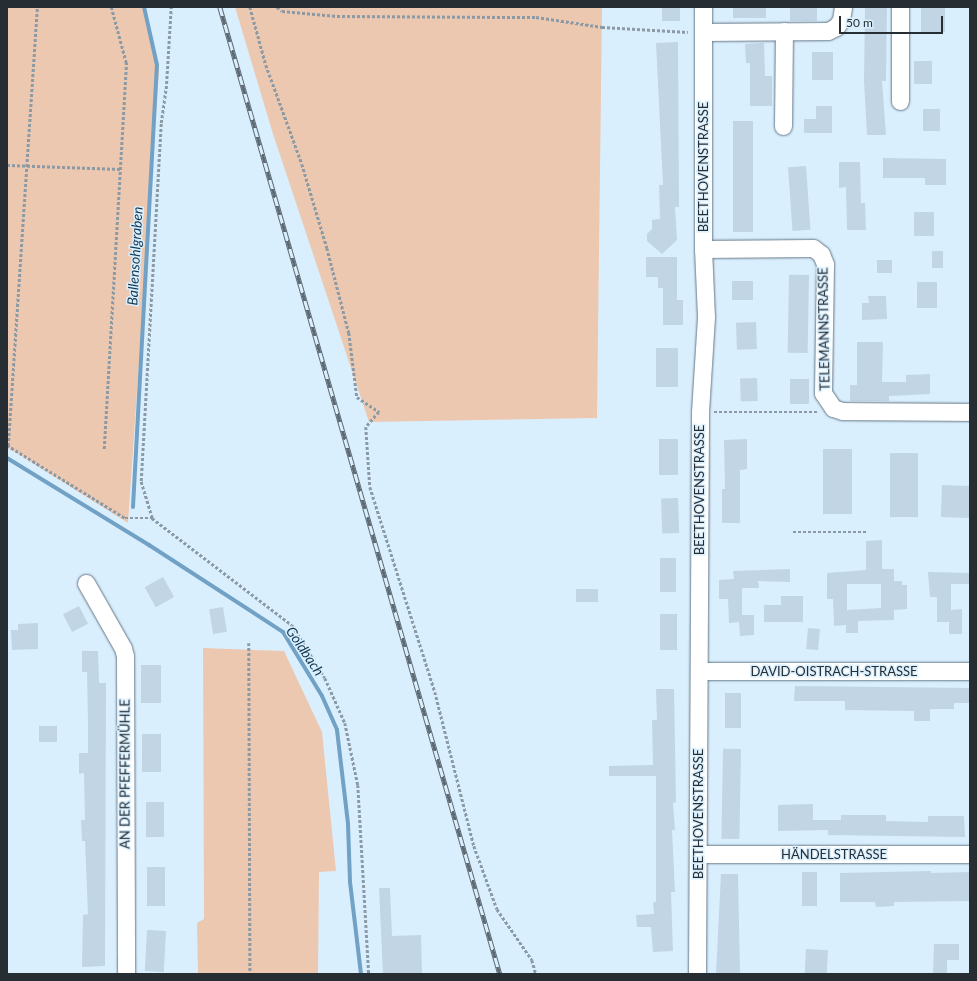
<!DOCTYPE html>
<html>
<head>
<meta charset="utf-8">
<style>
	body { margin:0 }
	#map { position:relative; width:977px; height:981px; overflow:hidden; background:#daeffe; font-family:Lato,sans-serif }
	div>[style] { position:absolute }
	.green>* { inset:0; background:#edc8b0 }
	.stream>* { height:4px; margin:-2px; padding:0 2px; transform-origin:2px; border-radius:2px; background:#71a1c4 }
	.building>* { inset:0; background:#c1d5e4; transform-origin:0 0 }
	.path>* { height:2.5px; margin-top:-1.25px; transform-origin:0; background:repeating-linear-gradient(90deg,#8b9aa5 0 3px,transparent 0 5px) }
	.roads { filter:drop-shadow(0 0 1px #657785) drop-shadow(0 0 1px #657785) }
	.minor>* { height:17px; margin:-8.5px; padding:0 8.5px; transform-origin:8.5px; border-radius:8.5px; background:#fff }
	.rail>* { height:4.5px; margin-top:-2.25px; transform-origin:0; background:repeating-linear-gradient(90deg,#daeffe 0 9px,#5e6a73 0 18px); box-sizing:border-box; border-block:1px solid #5e6a73 }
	span { translate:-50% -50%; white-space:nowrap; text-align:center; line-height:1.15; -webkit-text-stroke:3px #daeffe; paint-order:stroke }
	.street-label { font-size:13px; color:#262e34 }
	.water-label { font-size:14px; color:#113851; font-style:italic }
	.frame { position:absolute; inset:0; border:8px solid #262e34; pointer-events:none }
	.scale { position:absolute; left:839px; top:16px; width:104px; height:18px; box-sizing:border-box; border:2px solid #262e34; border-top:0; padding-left:5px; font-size:12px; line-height:14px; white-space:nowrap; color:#262e34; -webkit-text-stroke:3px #daeffe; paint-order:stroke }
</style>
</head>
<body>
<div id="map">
	<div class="green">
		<div style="clip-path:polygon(7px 7px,145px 7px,159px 70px,128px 523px,7px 447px)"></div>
		<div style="clip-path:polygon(235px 7px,602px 7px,597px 418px,369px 422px,273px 134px)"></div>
		<div style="clip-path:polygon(203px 648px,284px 651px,322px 732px,336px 871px,319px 872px,318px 974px,198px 974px,197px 923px,204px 919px)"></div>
	</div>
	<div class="stream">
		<div style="left:7px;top:458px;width:167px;rotate:31.5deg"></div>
		<div style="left:149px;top:545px;width:160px;rotate:33deg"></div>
		<div style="left:283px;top:632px;width:75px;rotate:58.6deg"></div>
		<div style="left:322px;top:696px;width:37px;rotate:66deg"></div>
		<div style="left:337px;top:730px;width:95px;rotate:83.3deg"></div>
		<div style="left:348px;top:824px;width:58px;rotate:88deg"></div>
		<div style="left:350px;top:882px;width:93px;rotate:83.2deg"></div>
		<div style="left:133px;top:507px;width:443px;rotate:-86.9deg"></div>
		<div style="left:157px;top:65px;width:59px;rotate:-102.6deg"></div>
	</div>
	<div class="building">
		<div style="left:662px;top:7px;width:18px;height:14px"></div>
		<div style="left:733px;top:7px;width:33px;height:11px"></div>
		<div style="left:790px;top:7px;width:27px;height:14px"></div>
		<div style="clip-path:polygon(865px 7px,887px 7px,886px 81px,882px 81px,886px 135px,867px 135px,864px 81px)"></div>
		<div style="left:921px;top:7px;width:24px;height:25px"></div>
		<div style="clip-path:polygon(678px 42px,679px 207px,675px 207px,677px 240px,662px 254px,647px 241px,647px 234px,652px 229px,652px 220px,660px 219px,659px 185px,663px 185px,656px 43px)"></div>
		<div style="clip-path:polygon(764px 43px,765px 76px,772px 76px,772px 106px,750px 106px,750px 63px,746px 63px,745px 44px)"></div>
		<div style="left:812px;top:52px;width:21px;height:28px"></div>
		<div style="left:914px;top:61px;width:18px;height:23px"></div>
		<div style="clip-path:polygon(816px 106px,832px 106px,832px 133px,804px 133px,804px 119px,816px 119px)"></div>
		<div style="left:923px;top:109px;width:17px;height:22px"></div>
		<div style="left:733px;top:121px;width:20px;height:111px"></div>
		<div style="clip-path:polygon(883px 158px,946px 159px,946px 185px,925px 185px,925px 178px,883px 178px)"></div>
		<div style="clip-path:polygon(839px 162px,860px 162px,861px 203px,865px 203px,866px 230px,847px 230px,846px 187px,839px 188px)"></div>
		<div style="left:806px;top:166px;width:64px;height:18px;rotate:86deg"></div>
		<div style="left:914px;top:212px;width:20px;height:24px"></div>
		<div style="left:932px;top:251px;width:11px;height:17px"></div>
		<div style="clip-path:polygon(646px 257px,677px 257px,677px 300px,683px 300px,683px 325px,663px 325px,663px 288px,658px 288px,658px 277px,646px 277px)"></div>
		<div style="left:877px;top:260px;width:15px;height:13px"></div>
		<div style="left:809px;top:275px;width:78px;height:20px;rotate:91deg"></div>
		<div style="left:753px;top:281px;width:19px;height:21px;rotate:90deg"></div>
		<div style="left:917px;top:282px;width:20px;height:26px"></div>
		<div style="clip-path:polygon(868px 296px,886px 296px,887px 319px,862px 320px,862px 303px,869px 303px)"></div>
		<div style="left:756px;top:322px;width:27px;height:20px;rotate:88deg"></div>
		<div style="clip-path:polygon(857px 342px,883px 342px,882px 382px,906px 382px,906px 375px,930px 374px,930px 394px,889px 396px,889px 401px,850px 401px,850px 385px,857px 385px)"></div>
		<div style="left:656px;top:348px;width:22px;height:39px"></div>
		<div style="left:757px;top:378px;width:23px;height:17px;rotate:88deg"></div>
		<div style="left:790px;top:379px;width:19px;height:25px"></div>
		<div style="left:659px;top:439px;width:19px;height:36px"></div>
		<div style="clip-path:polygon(747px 439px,747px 469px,740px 470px,740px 523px,722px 523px,722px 489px,725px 489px,724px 440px)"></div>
		<div style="left:823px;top:449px;width:29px;height:65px"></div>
		<div style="left:890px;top:453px;width:28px;height:64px"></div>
		<div style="left:942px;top:485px;width:28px;height:32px;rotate:2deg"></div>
		<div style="left:678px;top:498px;width:35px;height:17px;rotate:88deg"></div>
		<div style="clip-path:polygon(evenodd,882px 540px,882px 569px,894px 569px,894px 581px,902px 581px,902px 585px,907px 585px,907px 609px,894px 610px,894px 620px,858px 621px,858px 633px,846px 633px,846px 625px,834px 626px,833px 599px,827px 599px,827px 573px,866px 570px,866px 541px,882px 540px,847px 584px,881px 584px,881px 608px,847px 610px,847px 584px)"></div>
		<div style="left:660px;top:558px;width:16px;height:34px"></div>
		<div style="clip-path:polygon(790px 569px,790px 582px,758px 581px,759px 588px,742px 588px,742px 615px,754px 615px,754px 635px,740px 636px,739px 622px,729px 623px,728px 599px,719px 599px,719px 580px,734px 579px,733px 571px)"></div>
		<div style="clip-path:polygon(928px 572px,970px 573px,970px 584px,951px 584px,951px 610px,962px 609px,962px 634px,949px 634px,949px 622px,937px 622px,937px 597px,930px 597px)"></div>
		<div style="left:163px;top:577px;width:23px;height:21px;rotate:61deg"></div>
		<div style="left:576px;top:589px;width:22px;height:13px"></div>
		<div style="clip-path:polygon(781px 596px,803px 596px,803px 622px,764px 622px,764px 605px,781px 605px)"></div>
		<div style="left:79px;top:606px;width:20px;height:18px;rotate:63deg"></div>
		<div style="left:223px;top:607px;width:25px;height:14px;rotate:81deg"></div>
		<div style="left:660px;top:614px;width:17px;height:36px"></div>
		<div style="clip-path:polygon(38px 623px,38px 649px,12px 650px,11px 630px,18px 630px,18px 624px)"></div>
		<div style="left:808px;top:628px;width:12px;height:21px;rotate:5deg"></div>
		<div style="clip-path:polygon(82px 651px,98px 651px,99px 683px,106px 683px,105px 966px,82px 967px,83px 915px,88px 914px,85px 841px,82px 841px,81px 820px,85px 820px,84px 773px,79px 774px,79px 753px,88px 753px,88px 723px,87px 672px,82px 672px)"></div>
		<div style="left:141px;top:665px;width:20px;height:38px"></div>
		<div style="clip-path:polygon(795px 686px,970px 688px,970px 703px,954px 703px,954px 709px,930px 709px,930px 721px,914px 721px,914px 711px,845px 710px,845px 701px,794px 701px)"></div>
		<div style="clip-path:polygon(656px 689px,674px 689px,676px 802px,673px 803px,675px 830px,672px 830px,675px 892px,671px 892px,673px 951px,653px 952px,651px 927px,637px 927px,636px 915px,654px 914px,653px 902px,656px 902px,656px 776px,609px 776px,609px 766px,653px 765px,652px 720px,657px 720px)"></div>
		<div style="left:725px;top:693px;width:16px;height:35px"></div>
		<div style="left:57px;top:726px;width:16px;height:18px;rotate:90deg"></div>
		<div style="left:142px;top:734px;width:19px;height:38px"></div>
		<div style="left:741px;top:749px;width:90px;height:18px;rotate:91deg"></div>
		<div style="left:146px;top:802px;width:18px;height:35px"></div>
		<div style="clip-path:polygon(813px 804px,813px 820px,841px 820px,841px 815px,886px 815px,886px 821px,928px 822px,928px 816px,964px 816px,965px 837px,828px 835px,828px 830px,778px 831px,778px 805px)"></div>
		<div style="left:147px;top:867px;width:18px;height:39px"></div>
		<div style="clip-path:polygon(931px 871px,931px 873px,969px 872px,970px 901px,894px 902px,894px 906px,876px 907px,875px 902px,840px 902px,840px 873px)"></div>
		<div style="left:802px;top:872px;width:15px;height:34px"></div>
		<div style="clip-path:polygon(721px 874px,738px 874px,740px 974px,716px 974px)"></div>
		<div style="clip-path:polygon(379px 888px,390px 888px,392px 936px,421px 935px,422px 974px,383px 974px)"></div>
		<div style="left:147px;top:930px;width:19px;height:41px;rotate:3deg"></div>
		<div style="clip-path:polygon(934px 944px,959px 944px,959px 960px,947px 960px,947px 974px,933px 974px)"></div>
		<div style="left:806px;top:949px;width:22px;height:25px;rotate:3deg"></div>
	</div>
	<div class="path">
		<div style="left:250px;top:7px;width:60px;rotate:74.6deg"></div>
		<div style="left:266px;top:65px;width:105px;rotate:70deg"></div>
		<div style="left:302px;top:164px;width:88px;rotate:73.4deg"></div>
		<div style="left:327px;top:248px;width:88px;rotate:75.5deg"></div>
		<div style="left:349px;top:333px;width:64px;rotate:82.9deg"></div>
		<div style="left:357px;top:397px;width:27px;rotate:34deg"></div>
		<div style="left:379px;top:412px;width:20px;rotate:131deg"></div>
		<div style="left:366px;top:427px;width:60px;rotate:86.2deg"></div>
		<div style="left:370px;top:487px;width:215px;rotate:72.4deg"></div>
		<div style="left:435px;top:692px;width:159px;rotate:75.8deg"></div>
		<div style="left:474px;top:846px;width:67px;rotate:69.9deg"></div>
		<div style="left:497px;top:909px;width:62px;rotate:55.5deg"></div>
		<div style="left:532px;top:960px;width:15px;rotate:74deg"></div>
		<div style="left:277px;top:7px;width:6px;rotate:39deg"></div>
		<div style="left:282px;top:11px;width:55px;rotate:5.2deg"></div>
		<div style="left:337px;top:16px;width:199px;rotate:0.3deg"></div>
		<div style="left:536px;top:17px;width:67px;rotate:8.6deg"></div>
		<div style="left:602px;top:27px;width:86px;rotate:3.3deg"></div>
		<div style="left:7px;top:165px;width:113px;rotate:2deg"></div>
		<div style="left:714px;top:412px;width:105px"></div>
		<div style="left:7px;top:445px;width:139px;rotate:31.7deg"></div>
		<div style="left:125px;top:518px;width:27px"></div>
		<div style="left:152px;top:518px;width:176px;rotate:37.4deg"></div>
		<div style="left:292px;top:625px;width:62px;rotate:58.1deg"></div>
		<div style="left:325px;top:678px;width:49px;rotate:66deg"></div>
		<div style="left:345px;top:723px;width:63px;rotate:78.2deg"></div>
		<div style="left:358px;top:785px;width:189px;rotate:86.7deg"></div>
		<div style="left:8px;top:446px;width:440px;rotate:-86.2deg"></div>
		<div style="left:104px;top:449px;width:387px;rotate:-86.7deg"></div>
		<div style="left:126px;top:63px;width:58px;rotate:-105deg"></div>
		<div style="left:152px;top:518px;width:39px;rotate:-107deg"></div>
		<div style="left:141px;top:481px;width:359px;rotate:-86.8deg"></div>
		<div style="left:161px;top:123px;width:34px;rotate:-82deg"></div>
		<div style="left:166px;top:89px;width:82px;rotate:-86.5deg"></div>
		<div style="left:793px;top:532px;width:75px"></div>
		<div style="left:249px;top:643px;width:331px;rotate:89.8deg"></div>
	</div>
	<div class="roads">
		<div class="minor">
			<div style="left:703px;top:32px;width:125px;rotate:-0.5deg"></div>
			<div style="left:828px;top:31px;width:9px;rotate:-27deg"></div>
			<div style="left:836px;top:27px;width:9px;rotate:-54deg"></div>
			<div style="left:841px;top:20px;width:13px;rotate:-81deg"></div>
			<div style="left:900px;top:101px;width:94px;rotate:-90deg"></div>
			<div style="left:783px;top:126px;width:95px;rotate:-89.4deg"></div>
			<div style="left:703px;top:249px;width:110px;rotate:-0.5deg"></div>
			<div style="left:813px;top:248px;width:10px;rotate:37deg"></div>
			<div style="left:821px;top:254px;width:11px;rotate:68deg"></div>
			<div style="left:825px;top:264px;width:129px;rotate:90.9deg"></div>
			<div style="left:823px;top:393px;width:18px;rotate:56deg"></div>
			<div style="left:833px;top:408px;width:9px;rotate:18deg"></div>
			<div style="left:842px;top:411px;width:128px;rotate:0.4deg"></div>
			<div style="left:86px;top:583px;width:75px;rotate:60.4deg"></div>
			<div style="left:123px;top:648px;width:8px;rotate:76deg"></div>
			<div style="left:125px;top:656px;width:318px;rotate:89.8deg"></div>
			<div style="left:699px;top:671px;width:271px"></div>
			<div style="left:698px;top:854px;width:272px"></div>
			<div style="left:697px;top:974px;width:562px;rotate:-89.69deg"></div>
			<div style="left:700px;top:412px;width:95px;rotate:-86.4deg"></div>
			<div style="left:706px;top:317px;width:68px;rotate:-92.5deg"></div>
			<div style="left:703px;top:249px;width:242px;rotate:-90deg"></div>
		</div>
	</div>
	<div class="rail">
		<div style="left:220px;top:7px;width:1007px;rotate:73.85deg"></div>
	</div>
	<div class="street-label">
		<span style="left:703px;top:167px;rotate:-90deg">BEETHOVENSTRASSE</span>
		<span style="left:824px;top:329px;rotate:-91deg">TELEMANNSTRASSE</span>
		<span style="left:699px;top:490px;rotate:-90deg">BEETHOVENSTRASSE</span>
		<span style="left:834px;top:671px">DAVID-OISTRACH-STRASSE</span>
		<span style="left:125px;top:774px;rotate:-90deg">AN DER PFEFFERMÜHLE</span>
		<span style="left:698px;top:814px;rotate:-90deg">BEETHOVENSTRASSE</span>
		<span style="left:834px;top:854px">HÄNDELSTRASSE</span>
	</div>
	<div class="water-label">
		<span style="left:135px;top:256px;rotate:-87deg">Ballensohlgraben</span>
		<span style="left:305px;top:651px;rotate:56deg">Goldbach</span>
	</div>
	<div class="frame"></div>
	<div class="scale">50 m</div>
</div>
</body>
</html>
